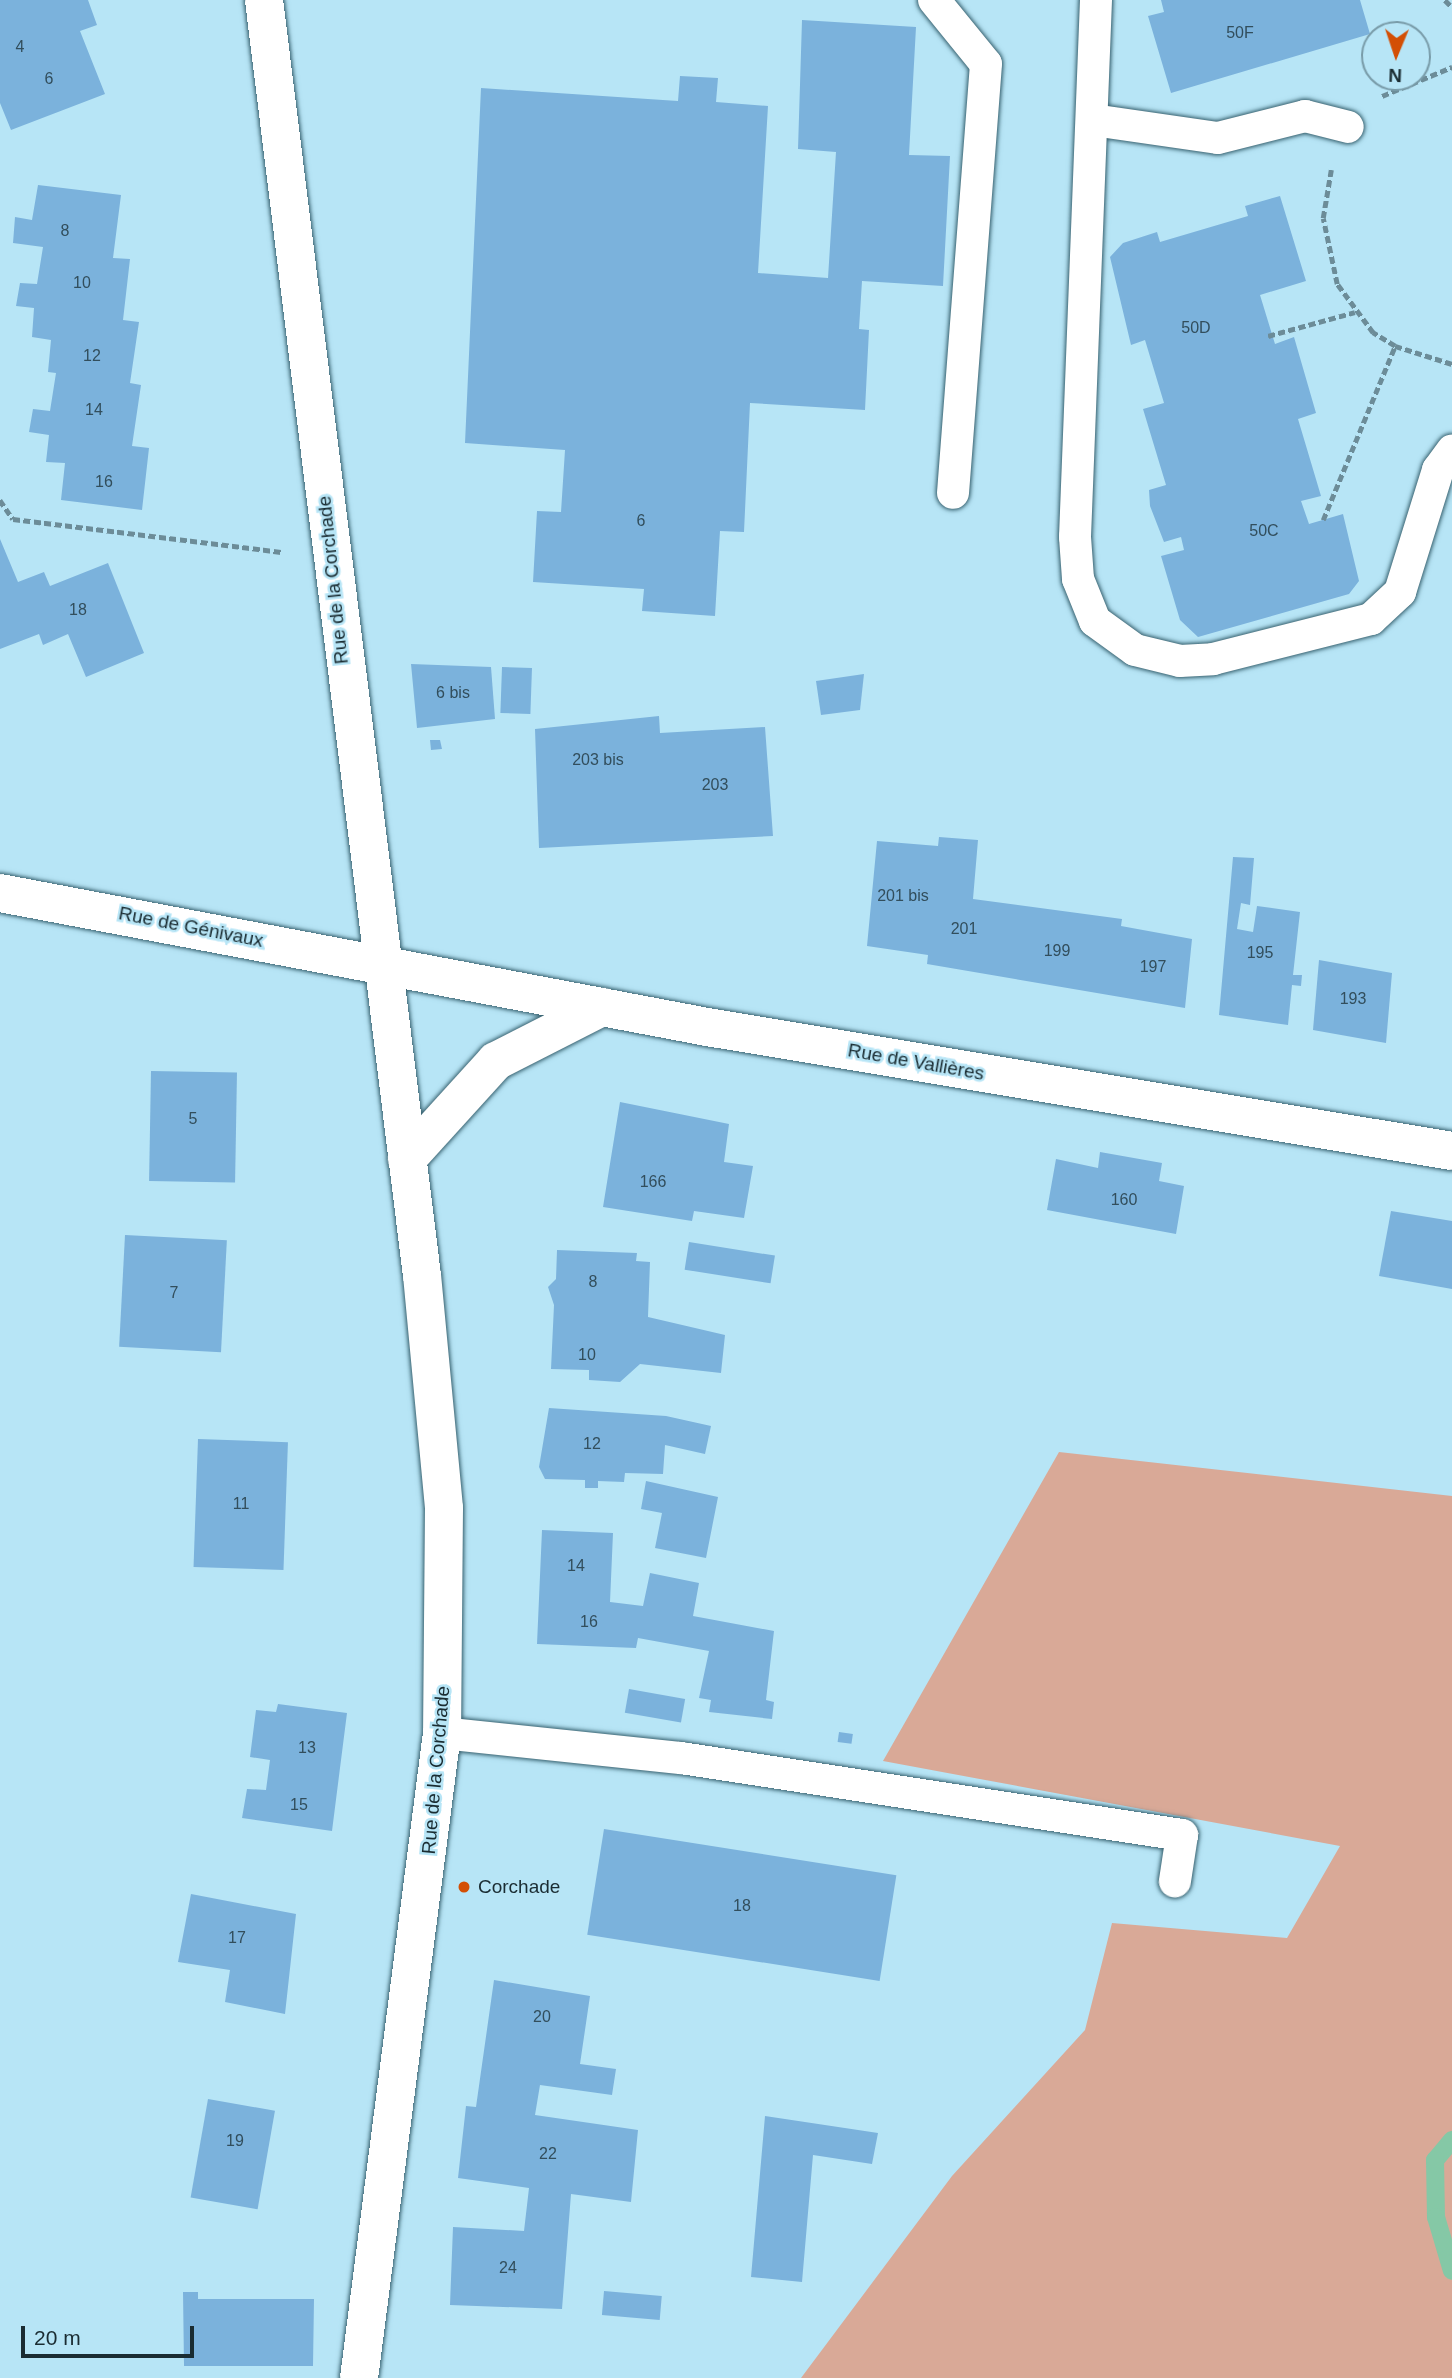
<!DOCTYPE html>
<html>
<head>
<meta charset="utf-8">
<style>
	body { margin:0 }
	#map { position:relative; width:1452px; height:2378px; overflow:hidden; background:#b7e5f6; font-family:Helvetica,sans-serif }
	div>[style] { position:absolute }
	.green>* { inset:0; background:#d9a997 }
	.stream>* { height:18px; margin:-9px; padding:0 9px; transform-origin:9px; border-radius:9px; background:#85c8a6 }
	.building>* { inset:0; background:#7bb2dc; transform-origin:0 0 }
	.path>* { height:4.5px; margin-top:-2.25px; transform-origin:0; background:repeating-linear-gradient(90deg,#6c8c98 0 7px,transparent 0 10.5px) }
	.roads { filter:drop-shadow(0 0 2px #386270) drop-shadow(0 0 2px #386270) }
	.service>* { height:32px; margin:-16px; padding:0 16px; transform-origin:16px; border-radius:16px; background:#fff }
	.secondary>* { height:38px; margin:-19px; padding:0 19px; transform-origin:19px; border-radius:19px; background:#fff }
	.dots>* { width:19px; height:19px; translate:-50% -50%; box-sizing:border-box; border:4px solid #b7e5f6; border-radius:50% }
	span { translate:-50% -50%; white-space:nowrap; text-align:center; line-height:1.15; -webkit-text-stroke:5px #b7e5f6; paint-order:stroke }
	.number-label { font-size:16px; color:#324e5c }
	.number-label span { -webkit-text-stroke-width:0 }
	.street-label { font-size:19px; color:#1a2c32 }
	.poi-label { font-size:19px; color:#1a2c32 }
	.left { translate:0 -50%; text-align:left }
	.north { position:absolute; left:1361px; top:21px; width:70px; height:70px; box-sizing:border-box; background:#b7e5f6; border:2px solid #789ba8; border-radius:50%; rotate:182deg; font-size:19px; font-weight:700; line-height:28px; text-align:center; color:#1a2c32 }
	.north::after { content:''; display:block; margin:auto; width:24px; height:32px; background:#d34f05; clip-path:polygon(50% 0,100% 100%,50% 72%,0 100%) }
	.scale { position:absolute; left:21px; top:2326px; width:173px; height:32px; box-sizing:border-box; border:4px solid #1a2c32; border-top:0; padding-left:9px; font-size:21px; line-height:24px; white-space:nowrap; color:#1a2c32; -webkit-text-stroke:5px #b7e5f6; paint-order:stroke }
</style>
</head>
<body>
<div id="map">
	<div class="green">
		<div style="clip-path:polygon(1059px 1452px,1452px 1496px,1452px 2378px,801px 2378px,952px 2176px,1085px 2030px,1112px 1923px,1287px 1938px,1340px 1846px,883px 1761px)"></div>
	</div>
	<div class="stream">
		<div style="left:1452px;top:2140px;width:26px;rotate:130deg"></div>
		<div style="left:1435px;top:2160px;width:57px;rotate:89deg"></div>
		<div style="left:1436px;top:2217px;width:56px;rotate:73.5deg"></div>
	</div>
	<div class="building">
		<div style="clip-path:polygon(0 0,88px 0,97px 25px,80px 31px,105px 94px,11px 130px,0 103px)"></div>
		<div style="clip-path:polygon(1161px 0,1360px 0,1370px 34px,1171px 93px,1148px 16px,1164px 12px)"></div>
		<div style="clip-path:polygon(802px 20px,916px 27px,909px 155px,950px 156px,943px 286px,862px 281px,859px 329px,869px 330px,865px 410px,750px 403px,744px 532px,720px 531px,715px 616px,642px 611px,644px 589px,533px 582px,537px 511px,561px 512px,565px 450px,465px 443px,481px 88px,678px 101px,680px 76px,718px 78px,716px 102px,768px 106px,758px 273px,828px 278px,836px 152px,798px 149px)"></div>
		<div style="clip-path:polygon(38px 185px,121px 195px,113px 258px,130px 259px,123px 320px,139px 322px,130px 383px,141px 385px,132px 446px,149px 448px,142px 510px,61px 500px,65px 463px,46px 462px,49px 435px,29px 432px,33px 409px,50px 411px,56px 373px,48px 372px,51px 340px,32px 337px,34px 308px,16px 306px,20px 283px,37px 284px,43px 247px,13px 243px,15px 217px,32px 220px)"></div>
		<div style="clip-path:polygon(1280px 196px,1306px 281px,1260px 295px,1275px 344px,1294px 337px,1316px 413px,1298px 419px,1321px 496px,1301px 501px,1309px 524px,1343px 514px,1359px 581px,1349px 594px,1198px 637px,1180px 620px,1161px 556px,1184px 550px,1181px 537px,1164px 542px,1150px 506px,1149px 490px,1166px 485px,1143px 409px,1164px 403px,1145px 340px,1131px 345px,1110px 257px,1123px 243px,1157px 232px,1160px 242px,1248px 216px,1245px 206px)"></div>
		<div style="clip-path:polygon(0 539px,18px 582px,44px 572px,50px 586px,108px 563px,144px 653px,86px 677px,68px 634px,43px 645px,39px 634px,0 649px)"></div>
		<div style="clip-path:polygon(411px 664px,491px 667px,495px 719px,417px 728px)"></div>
		<div style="left:502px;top:667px;width:30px;height:46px;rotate:2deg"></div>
		<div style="clip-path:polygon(864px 674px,860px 710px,821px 715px,816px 681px)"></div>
		<div style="clip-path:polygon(659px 716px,660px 733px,765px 727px,773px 836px,539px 848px,535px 729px)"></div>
		<div style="clip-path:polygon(430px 740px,440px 740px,442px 749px,431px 750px)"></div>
		<div style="clip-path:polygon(939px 837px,978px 840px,973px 899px,1122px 919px,1121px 926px,1192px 939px,1185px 1008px,927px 964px,928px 955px,867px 946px,877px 841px,938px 846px)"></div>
		<div style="clip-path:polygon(1233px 857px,1254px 858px,1250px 905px,1241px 903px,1237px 929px,1253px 932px,1257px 906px,1300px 912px,1293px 975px,1302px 975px,1301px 986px,1292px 985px,1288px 1025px,1219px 1015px)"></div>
		<div style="clip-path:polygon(1319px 960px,1392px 973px,1386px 1043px,1313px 1030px)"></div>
		<div style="left:151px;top:1071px;width:86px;height:110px;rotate:1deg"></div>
		<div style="clip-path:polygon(620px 1102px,729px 1124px,724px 1162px,753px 1166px,744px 1218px,694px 1211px,692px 1221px,603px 1207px)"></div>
		<div style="clip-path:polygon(1100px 1152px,1162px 1163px,1159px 1181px,1184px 1186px,1176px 1234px,1047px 1210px,1056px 1159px,1098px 1168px)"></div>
		<div style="clip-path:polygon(1391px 1211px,1452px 1221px,1452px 1289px,1379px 1276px)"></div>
		<div style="left:125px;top:1235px;width:102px;height:112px;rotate:3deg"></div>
		<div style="left:689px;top:1242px;width:87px;height:28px;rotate:9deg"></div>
		<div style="clip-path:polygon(557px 1250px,637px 1253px,636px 1261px,650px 1262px,648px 1317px,725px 1335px,721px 1373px,640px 1364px,620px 1382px,589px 1380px,589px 1370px,551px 1369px,554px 1305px,548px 1287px,556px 1279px)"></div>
		<div style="clip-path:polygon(549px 1408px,666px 1416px,711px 1426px,705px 1454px,665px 1445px,663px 1474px,625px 1473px,624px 1482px,598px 1481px,598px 1488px,585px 1488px,585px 1480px,545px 1479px,539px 1467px)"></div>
		<div style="left:198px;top:1439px;width:90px;height:128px;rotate:2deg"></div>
		<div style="clip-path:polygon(646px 1481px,718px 1497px,706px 1558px,655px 1548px,662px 1513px,641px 1509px)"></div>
		<div style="clip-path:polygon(542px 1530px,613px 1533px,610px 1602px,643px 1606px,650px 1573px,699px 1583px,693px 1616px,774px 1631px,766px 1700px,774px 1702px,772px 1719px,709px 1712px,711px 1700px,699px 1698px,709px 1651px,638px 1638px,636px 1648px,537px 1644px)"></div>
		<div style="left:629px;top:1689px;width:57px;height:24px;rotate:10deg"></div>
		<div style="clip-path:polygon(278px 1704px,347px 1713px,332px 1831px,242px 1818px,247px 1789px,266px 1790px,270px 1760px,250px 1757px,256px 1710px,276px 1712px)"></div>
		<div style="left:839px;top:1732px;width:14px;height:10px;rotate:8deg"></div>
		<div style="left:604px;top:1829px;width:296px;height:107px;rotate:9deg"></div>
		<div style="clip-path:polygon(191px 1894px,296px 1914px,285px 2014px,225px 2002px,230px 1970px,178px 1962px)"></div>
		<div style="clip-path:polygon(494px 1980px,590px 1996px,580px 2064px,616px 2069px,612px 2095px,540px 2085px,535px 2115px,638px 2130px,631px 2202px,571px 2194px,562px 2309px,450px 2305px,453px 2227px,524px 2231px,529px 2188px,458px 2178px,466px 2106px,476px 2107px)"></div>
		<div style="left:208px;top:2099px;width:68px;height:100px;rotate:10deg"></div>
		<div style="clip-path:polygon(765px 2116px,878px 2133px,872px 2164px,813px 2155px,802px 2282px,751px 2277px)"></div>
		<div style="left:604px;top:2291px;width:58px;height:24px;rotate:5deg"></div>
		<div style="clip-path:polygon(183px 2292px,198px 2292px,198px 2299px,314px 2299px,313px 2366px,184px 2366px)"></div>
	</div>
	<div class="path">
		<div style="left:1445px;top:0;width:10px;rotate:45deg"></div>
		<div style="left:1382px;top:96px;width:76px;rotate:-22.5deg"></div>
		<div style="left:1268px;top:336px;width:90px;rotate:-15.4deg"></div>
		<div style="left:1395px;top:346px;width:60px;rotate:17.5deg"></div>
		<div style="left:0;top:500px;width:23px;rotate:56deg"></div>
		<div style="left:13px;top:519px;width:270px;rotate:7deg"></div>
		<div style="left:1323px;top:520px;width:188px;rotate:-67.5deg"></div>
		<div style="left:1395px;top:346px;width:26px;rotate:-149deg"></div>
		<div style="left:1373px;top:333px;width:61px;rotate:-126.3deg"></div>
		<div style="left:1337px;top:284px;width:67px;rotate:-102deg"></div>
		<div style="left:1323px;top:218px;width:49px;rotate:-80.5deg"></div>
	</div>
	<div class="roads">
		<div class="service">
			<div style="left:934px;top:0;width:82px;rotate:50.9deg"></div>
			<div style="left:986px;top:64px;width:430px;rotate:94.4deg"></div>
			<div style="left:1096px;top:0;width:537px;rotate:92.24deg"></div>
			<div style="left:1075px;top:537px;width:42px;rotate:85.9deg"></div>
			<div style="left:1078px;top:579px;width:45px;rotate:68deg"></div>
			<div style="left:1095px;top:621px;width:49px;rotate:35.9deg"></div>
			<div style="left:1135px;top:650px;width:46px;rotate:13.7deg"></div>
			<div style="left:1180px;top:661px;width:33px;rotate:-3deg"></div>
			<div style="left:1213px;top:659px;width:163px;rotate:-14.2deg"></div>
			<div style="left:1371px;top:619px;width:40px;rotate:-43deg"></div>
			<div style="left:1400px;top:592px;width:128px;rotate:-72.7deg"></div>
			<div style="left:1438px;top:470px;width:24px;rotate:-54deg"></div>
			<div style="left:1093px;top:120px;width:126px;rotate:8.2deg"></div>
			<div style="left:1218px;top:138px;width:90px;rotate:-14.2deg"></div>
			<div style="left:1305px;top:116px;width:44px;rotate:14.3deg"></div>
			<div style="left:442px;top:1733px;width:240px;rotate:6deg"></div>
			<div style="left:681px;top:1758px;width:507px;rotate:8.74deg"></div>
			<div style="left:1182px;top:1835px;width:47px;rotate:98.7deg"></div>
		</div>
		<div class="secondary">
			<div style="left:264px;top:0;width:1285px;rotate:82.94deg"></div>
			<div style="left:422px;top:1275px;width:234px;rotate:84.6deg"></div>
			<div style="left:444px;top:1508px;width:225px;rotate:90.5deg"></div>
			<div style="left:442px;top:1733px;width:650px;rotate:97.33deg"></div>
			<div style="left:0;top:893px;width:720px;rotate:10.73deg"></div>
			<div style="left:707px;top:1027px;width:755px;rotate:9.45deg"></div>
			<div style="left:407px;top:1159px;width:132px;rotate:-47.8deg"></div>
			<div style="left:496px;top:1061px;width:119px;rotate:-27deg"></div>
		</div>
	</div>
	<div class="dots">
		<div style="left:464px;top:1887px;background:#d34f05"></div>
	</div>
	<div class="number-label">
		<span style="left:1240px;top:33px">50F</span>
		<span style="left:20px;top:47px">4</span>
		<span style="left:49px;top:79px">6</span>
		<span style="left:65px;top:231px">8</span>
		<span style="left:82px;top:283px">10</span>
		<span style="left:1196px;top:328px">50D</span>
		<span style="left:92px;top:356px">12</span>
		<span style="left:94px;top:410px">14</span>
		<span style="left:104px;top:482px">16</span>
		<span style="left:641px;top:521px">6</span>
		<span style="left:1264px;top:531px">50C</span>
		<span style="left:78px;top:610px">18</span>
		<span style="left:453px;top:693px">6 bis</span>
		<span style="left:598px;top:760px">203 bis</span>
		<span style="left:715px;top:785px">203</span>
		<span style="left:903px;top:896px">201 bis</span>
		<span style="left:964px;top:929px">201</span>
		<span style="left:1057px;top:951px">199</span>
		<span style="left:1260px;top:953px">195</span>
		<span style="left:1153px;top:967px">197</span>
		<span style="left:1353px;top:999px">193</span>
		<span style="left:193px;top:1119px">5</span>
		<span style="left:653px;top:1182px">166</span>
		<span style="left:1124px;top:1200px">160</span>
		<span style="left:593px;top:1282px">8</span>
		<span style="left:174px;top:1293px">7</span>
		<span style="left:587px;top:1355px">10</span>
		<span style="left:592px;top:1444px">12</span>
		<span style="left:241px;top:1504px">11</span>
		<span style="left:576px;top:1566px">14</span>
		<span style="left:589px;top:1622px">16</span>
		<span style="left:307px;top:1748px">13</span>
		<span style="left:299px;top:1805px">15</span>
		<span style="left:742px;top:1906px">18</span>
		<span style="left:237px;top:1938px">17</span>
		<span style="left:542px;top:2017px">20</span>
		<span style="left:235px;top:2141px">19</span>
		<span style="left:548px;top:2154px">22</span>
		<span style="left:508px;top:2268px">24</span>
	</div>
	<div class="street-label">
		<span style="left:333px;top:580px;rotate:-96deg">Rue de la Corchade</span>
		<span style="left:191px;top:927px;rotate:11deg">Rue de Génivaux</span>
		<span style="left:916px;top:1062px;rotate:10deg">Rue de Vallières</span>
		<span style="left:436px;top:1770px;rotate:-85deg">Rue de la Corchade</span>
	</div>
	<div class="poi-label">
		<span class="left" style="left:478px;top:1887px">Corchade</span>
	</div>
	<div class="north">N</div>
	<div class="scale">20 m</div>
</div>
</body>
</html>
